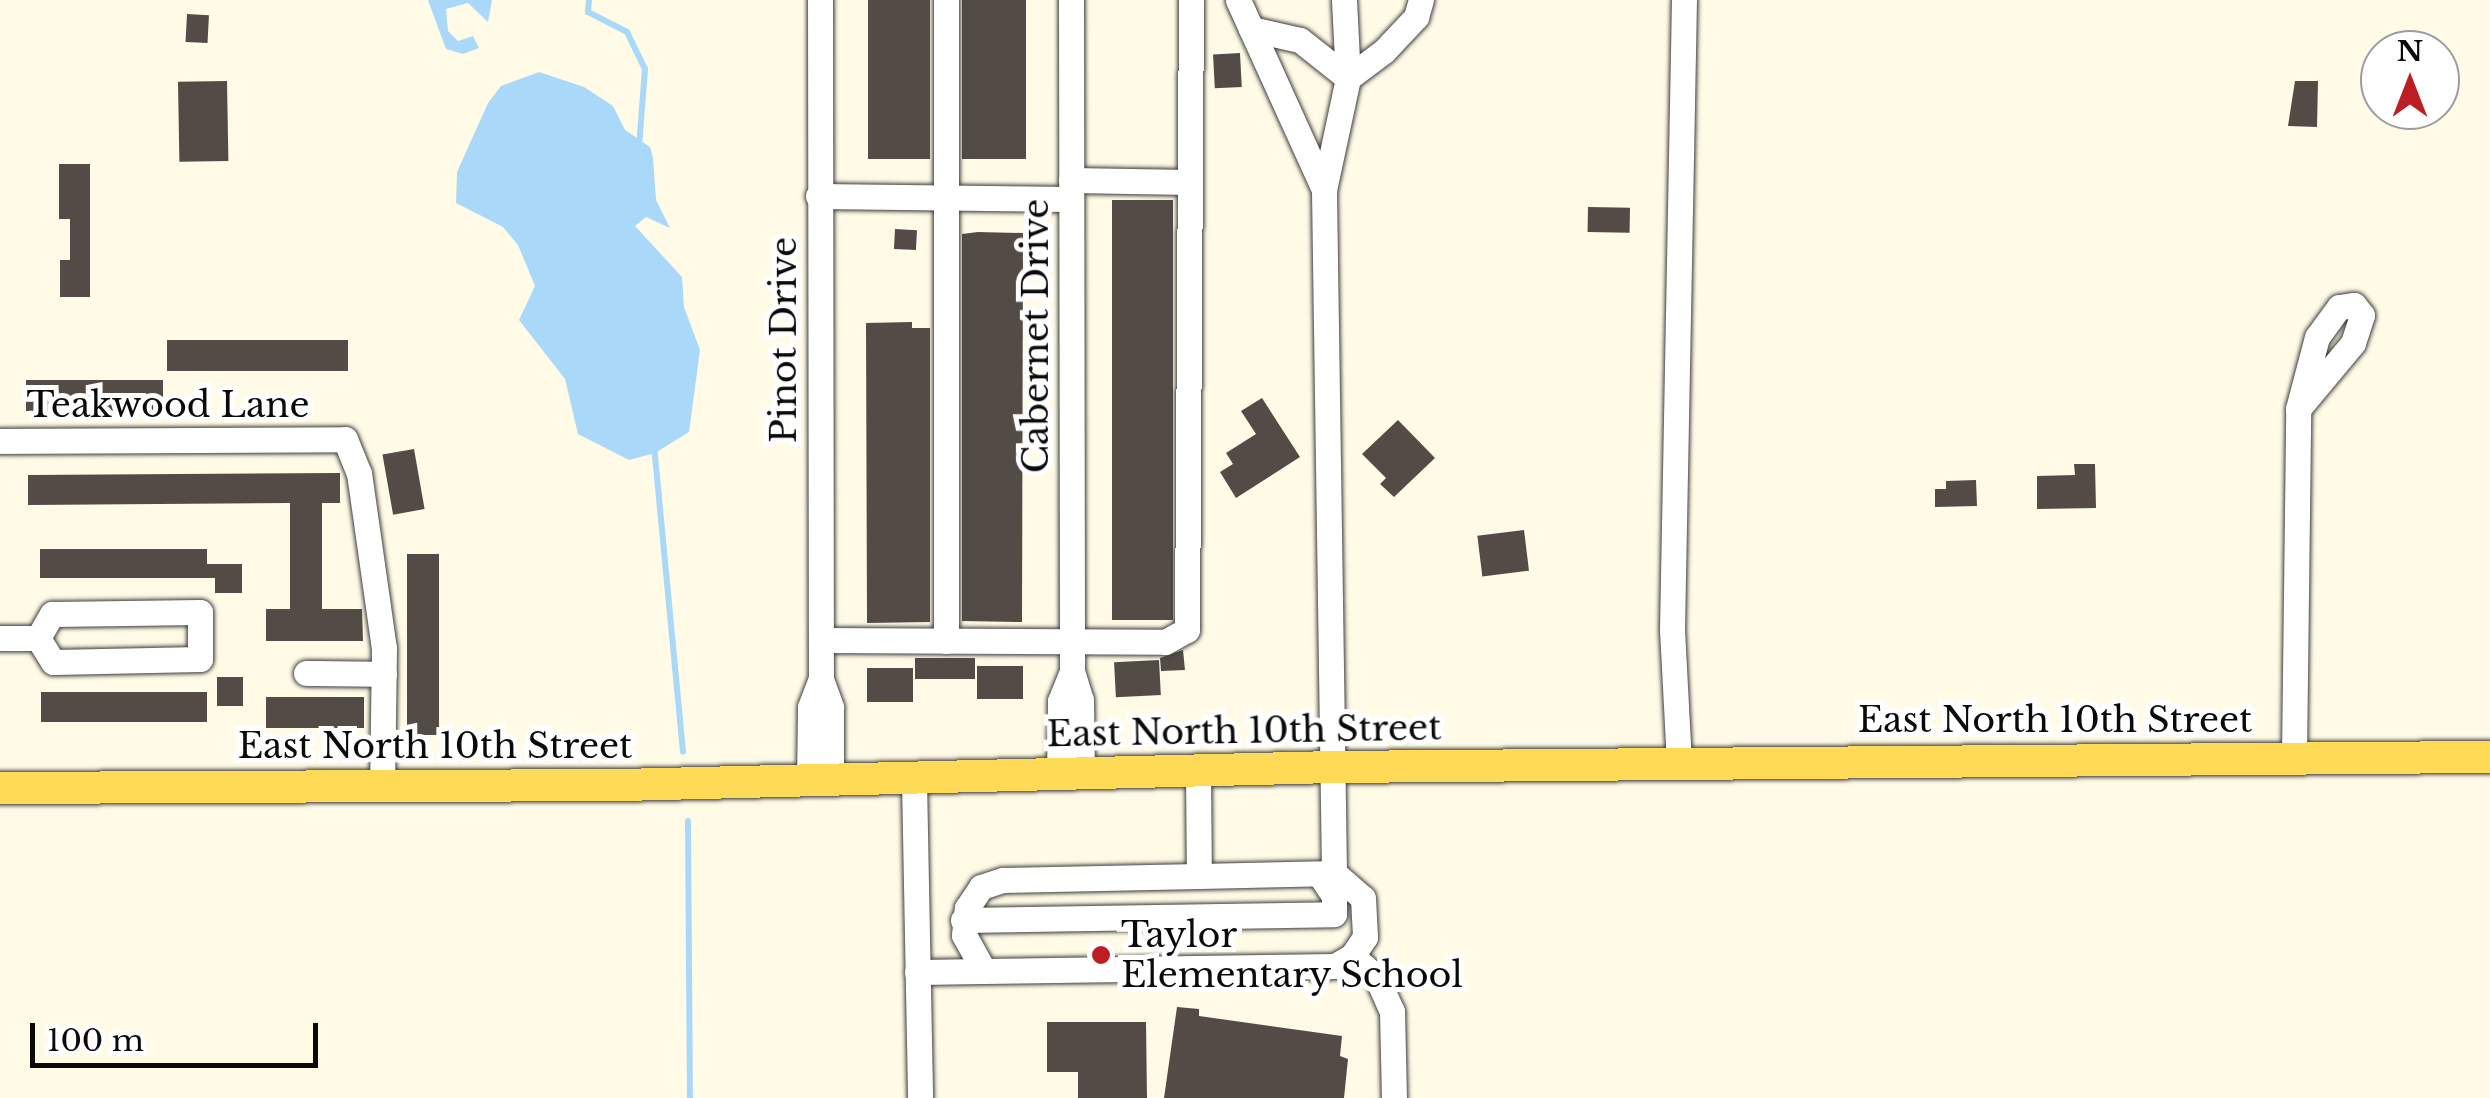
<!DOCTYPE html>
<html>
<head>
<meta charset="utf-8">
<style>
	body { margin:0 }
	#map { position:relative; width:2490px; height:1098px; overflow:hidden; background:#fffbe6; font-family:"Libre Baskerville",serif }
	div>[style] { position:absolute }
	.water>* { inset:0; background:#a9d8f8 }
	.stream>* { height:6px; margin:-3px; padding:0 3px; transform-origin:3px; border-radius:3px; background:#a9d8f8 }
	.building>* { inset:0; background:#524b46; transform-origin:0 0 }
	.roads { filter:drop-shadow(0 0 2px #3d3d3d) drop-shadow(0 0 2px #3d3d3d) }
	.minor>* { height:25px; margin:-12.5px; padding:0 12.5px; transform-origin:12.5px; border-radius:12.5px; background:#fff }
	.major>* { height:32px; margin:-16px; padding:0 16px; transform-origin:16px; border-radius:16px; background:#ffda56 }
	.dots>* { width:28px; height:28px; translate:-50% -50%; box-sizing:border-box; border:5px solid #fff; border-radius:50% }
	span { translate:-50% -50%; white-space:nowrap; text-align:center; line-height:1.15; -webkit-text-stroke:10px #fff; paint-order:stroke }
	.street-label { font-size:35px; color:#0a0a0a }
	.poi-label { font-size:35px; color:#0a0a0a }
	.left { translate:0 -50%; text-align:left }
	.north { position:absolute; left:2360px; top:30px; width:100px; height:100px; box-sizing:border-box; background:#fff; border:2px solid #9d9d9d; border-radius:50%; rotate:0deg; font-size:28px; font-weight:700; line-height:40px; text-align:center; color:#0a0a0a }
	.north::after { content:''; display:block; margin:auto; width:35px; height:45px; background:#bd1e21; clip-path:polygon(50% 0,100% 100%,50% 72%,0 100%) }
	.scale { position:absolute; left:30px; top:1023px; width:288px; height:45px; box-sizing:border-box; border:5px solid #0a0a0a; border-top:0; padding-left:12px; font-size:30px; line-height:35px; white-space:nowrap; color:#0a0a0a; -webkit-text-stroke:8px #fff; paint-order:stroke }
</style>
</head>
<body>
<div id="map">
	<div class="water">
		<div style="clip-path:polygon(428px 0,492px 0,488px 22px,468px 3px,446px 9px,448px 31px,458px 41px,473px 36px,479px 48px,463px 54px,446px 49px)"></div>
		<div style="clip-path:polygon(539px 72px,584px 87px,613px 106px,625px 130px,650px 147px,653px 158px,656px 200px,670px 228px,646px 217px,635px 226px,682px 277px,684px 307px,700px 350px,689px 432px,655px 453px,629px 460px,578px 434px,565px 379px,519px 320px,535px 286px,518px 245px,503px 227px,456px 203px,457px 172px,488px 103px,501px 86px)"></div>
	</div>
	<div class="stream">
		<div style="left:589px;top:0;width:12px;rotate:95deg"></div>
		<div style="left:588px;top:12px;width:44px;rotate:27.1deg"></div>
		<div style="left:627px;top:32px;width:41px;rotate:64.1deg"></div>
		<div style="left:645px;top:69px;width:78px;rotate:94.4deg"></div>
		<div style="left:654px;top:445px;width:308px;rotate:84.6deg"></div>
		<div style="left:688px;top:821px;width:277px;rotate:89.6deg"></div>
	</div>
	<div class="building">
		<div style="left:868px;top:0;width:62px;height:159px"></div>
		<div style="left:962px;top:0;width:64px;height:159px"></div>
		<div style="left:187px;top:14px;width:22px;height:28px;rotate:3deg"></div>
		<div style="left:1240px;top:53px;width:34px;height:27px;rotate:87deg"></div>
		<div style="left:227px;top:81px;width:80px;height:49px;rotate:89deg"></div>
		<div style="clip-path:polygon(2295px 81px,2318px 81px,2317px 127px,2288px 126px)"></div>
		<div style="clip-path:polygon(59px 164px,90px 164px,90px 297px,60px 297px,60px 260px,70px 260px,70px 219px,59px 219px)"></div>
		<div style="left:1173px;top:200px;width:420px;height:61px;rotate:90deg"></div>
		<div style="left:1588px;top:207px;width:42px;height:25px;rotate:1deg"></div>
		<div style="left:895px;top:229px;width:22px;height:20px;rotate:3deg"></div>
		<div style="clip-path:polygon(978px 232px,1023px 233px,1022px 622px,962px 621px,962px 234px)"></div>
		<div style="clip-path:polygon(912px 322px,912px 328px,930px 328px,930px 622px,867px 623px,866px 323px)"></div>
		<div style="left:348px;top:340px;width:31px;height:181px;rotate:90deg"></div>
		<div style="left:26px;top:380px;width:137px;height:31px"></div>
		<div style="clip-path:polygon(1262px 398px,1300px 457px,1236px 498px,1220px 472px,1233px 464px,1226px 453px,1256px 434px,1241px 411px)"></div>
		<div style="clip-path:polygon(1398px 420px,1435px 458px,1394px 497px,1380px 484px,1386px 478px,1362px 454px)"></div>
		<div style="left:414px;top:449px;width:61px;height:32px;rotate:80deg"></div>
		<div style="clip-path:polygon(2074px 464px,2095px 464px,2096px 508px,2037px 509px,2037px 476px,2075px 475px)"></div>
		<div style="clip-path:polygon(340px 473px,340px 503px,322px 503px,322px 609px,362px 609px,363px 641px,266px 641px,266px 609px,290px 609px,290px 503px,28px 505px,28px 475px)"></div>
		<div style="clip-path:polygon(1976px 480px,1977px 506px,1935px 507px,1935px 489px,1946px 489px,1946px 481px)"></div>
		<div style="left:1524px;top:530px;width:41px;height:47px;rotate:83deg"></div>
		<div style="clip-path:polygon(40px 549px,207px 549px,207px 564px,242px 564px,242px 593px,215px 593px,215px 578px,40px 578px)"></div>
		<div style="left:407px;top:554px;width:32px;height:181px"></div>
		<div style="clip-path:polygon(1183px 650px,1185px 670px,1161px 671px,1160px 658px)"></div>
		<div style="left:915px;top:658px;width:60px;height:21px"></div>
		<div style="left:1159px;top:660px;width:35px;height:45px;rotate:87deg"></div>
		<div style="left:977px;top:666px;width:46px;height:33px"></div>
		<div style="left:867px;top:668px;width:46px;height:34px"></div>
		<div style="left:217px;top:677px;width:26px;height:29px"></div>
		<div style="left:207px;top:692px;width:30px;height:166px;rotate:90deg"></div>
		<div style="left:266px;top:697px;width:98px;height:31px"></div>
		<div style="clip-path:polygon(1177px 1007px,1199px 1009px,1199px 1016px,1342px 1036px,1340px 1056px,1348px 1059px,1344px 1098px,1164px 1098px)"></div>
		<div style="clip-path:polygon(1047px 1022px,1146px 1022px,1147px 1098px,1078px 1098px,1078px 1072px,1047px 1072px)"></div>
	</div>
	<div class="roads">
		<div class="minor">
			<div style="left:820px;top:0;width:679px;rotate:89.92deg"></div>
			<div style="left:1071px;top:0;width:671px;rotate:89.91deg"></div>
			<div style="left:1238px;top:0;width:209px;rotate:65.6deg"></div>
			<div style="left:1344px;top:0;width:78px;rotate:87.1deg"></div>
			<div style="left:1251px;top:29px;width:50px;rotate:12.7deg"></div>
			<div style="left:1300px;top:40px;width:61px;rotate:38.4deg"></div>
			<div style="left:1071px;top:180px;width:119px;rotate:1deg"></div>
			<div style="left:818px;top:196px;width:253px;rotate:0.7deg"></div>
			<div style="left:0;top:441px;width:345px;rotate:-0.3deg"></div>
			<div style="left:345px;top:439px;width:37px;rotate:68deg"></div>
			<div style="left:359px;top:473px;width:177px;rotate:81.9deg"></div>
			<div style="left:384px;top:648px;width:138px;rotate:90.8deg"></div>
			<div style="left:200px;top:612px;width:47px;rotate:90deg"></div>
			<div style="left:200px;top:659px;width:147px;rotate:178.8deg"></div>
			<div style="left:53px;top:662px;width:28px;rotate:-122deg"></div>
			<div style="left:38px;top:638px;width:28px;rotate:-60deg"></div>
			<div style="left:52px;top:614px;width:148px;rotate:-0.8deg"></div>
			<div style="left:0;top:638px;width:38px"></div>
			<div style="left:821px;top:640px;width:344px;rotate:0.3deg"></div>
			<div style="left:1165px;top:642px;width:25px;rotate:-29deg"></div>
			<div style="left:1187px;top:630px;width:630px;rotate:-89.64deg"></div>
			<div style="left:946px;top:641px;width:641px;rotate:-90deg"></div>
			<div style="left:306px;top:673px;width:78px;rotate:0.7deg"></div>
			<div style="left:2294px;top:758px;width:349px;rotate:-89.3deg"></div>
			<div style="left:2298px;top:409px;width:86px;rotate:-50.2deg"></div>
			<div style="left:2353px;top:343px;width:29px;rotate:-72deg"></div>
			<div style="left:2362px;top:315px;width:13px;rotate:-129deg"></div>
			<div style="left:2354px;top:305px;width:15px;rotate:172deg"></div>
			<div style="left:2339px;top:307px;width:37px;rotate:126deg"></div>
			<div style="left:2317px;top:337px;width:74px;rotate:104.8deg"></div>
			<div style="left:1679px;top:763px;width:133px;rotate:-93deg"></div>
			<div style="left:1672px;top:630px;width:630px;rotate:-88.91deg"></div>
			<div style="left:1198px;top:771px;width:105px;rotate:89.5deg"></div>
			<div style="left:1199px;top:876px;width:135px;rotate:-1.3deg"></div>
			<div style="left:1334px;top:873px;width:38px;rotate:41deg"></div>
			<div style="left:1363px;top:898px;width:39px;rotate:87deg"></div>
			<div style="left:1365px;top:937px;width:23px;rotate:124deg"></div>
			<div style="left:1352px;top:956px;width:20px;rotate:150deg"></div>
			<div style="left:1335px;top:966px;width:351px;rotate:179.2deg"></div>
			<div style="left:984px;top:971px;width:41px;rotate:-119.1deg"></div>
			<div style="left:964px;top:935px;width:27px;rotate:-84deg"></div>
			<div style="left:967px;top:908px;width:25px;rotate:-56deg"></div>
			<div style="left:981px;top:887px;width:23px;rotate:-18deg"></div>
			<div style="left:1003px;top:880px;width:196px;rotate:-1.2deg"></div>
			<div style="left:1059px;top:776px;width:75px;rotate:-89.2deg"></div>
			<div style="left:1060px;top:701px;width:32px;rotate:-68deg"></div>
			<div style="left:1072px;top:671px;width:30px;rotate:73deg"></div>
			<div style="left:1081px;top:700px;width:75px;rotate:89.2deg"></div>
			<div style="left:914px;top:780px;width:318px;rotate:88.9deg"></div>
			<div style="left:809px;top:781px;width:74px;rotate:-89.2deg"></div>
			<div style="left:810px;top:707px;width:30px;rotate:-69deg"></div>
			<div style="left:821px;top:679px;width:30px;rotate:70deg"></div>
			<div style="left:831px;top:707px;width:74px;rotate:90deg"></div>
			<div style="left:1334px;top:873px;width:683px;rotate:-90.84deg"></div>
			<div style="left:1324px;top:190px;width:115px;rotate:-77.9deg"></div>
			<div style="left:1348px;top:78px;width:45px;rotate:-36.9deg"></div>
			<div style="left:1384px;top:51px;width:47px;rotate:-46.7deg"></div>
			<div style="left:1416px;top:17px;width:18px;rotate:-74deg"></div>
			<div style="left:963px;top:920px;width:371px;rotate:-0.9deg"></div>
			<div style="left:1334px;top:914px;width:18px;rotate:-90deg"></div>
			<div style="left:1334px;top:896px;width:25px;rotate:-124deg"></div>
			<div style="left:1352px;top:956px;width:33px;rotate:41deg"></div>
			<div style="left:1377px;top:978px;width:36px;rotate:66deg"></div>
			<div style="left:1392px;top:1011px;width:87px;rotate:88.7deg"></div>
			<div style="left:917px;top:972px;width:67px;rotate:-0.9deg"></div>
		</div>
		<div class="major">
			<div style="left:0;top:788px;width:622px;rotate:-0.28deg"></div>
			<div style="left:622px;top:785px;width:711px;rotate:-1.45deg"></div>
			<div style="left:1333px;top:767px;width:1157px;rotate:-0.5deg"></div>
		</div>
	</div>
	<div class="dots">
		<div style="left:1101px;top:955px;background:#bd1e21"></div>
	</div>
	<div class="street-label">
		<span style="left:1036px;top:336px;rotate:-90deg">Cabernet Drive</span>
		<span style="left:784px;top:340px;rotate:-90deg">Pinot Drive</span>
		<span style="left:168px;top:405px">Teakwood Lane</span>
		<span style="left:2055px;top:720px">East North 10th Street</span>
		<span style="left:1244px;top:731px;rotate:-1deg">East North 10th Street</span>
		<span style="left:435px;top:746px">East North 10th Street</span>
	</div>
	<div class="poi-label">
		<span class="left" style="left:1121px;top:955px">Taylor<br>Elementary School</span>
	</div>
	<div class="north">N</div>
	<div class="scale">100 m</div>
</div>
</body>
</html>
